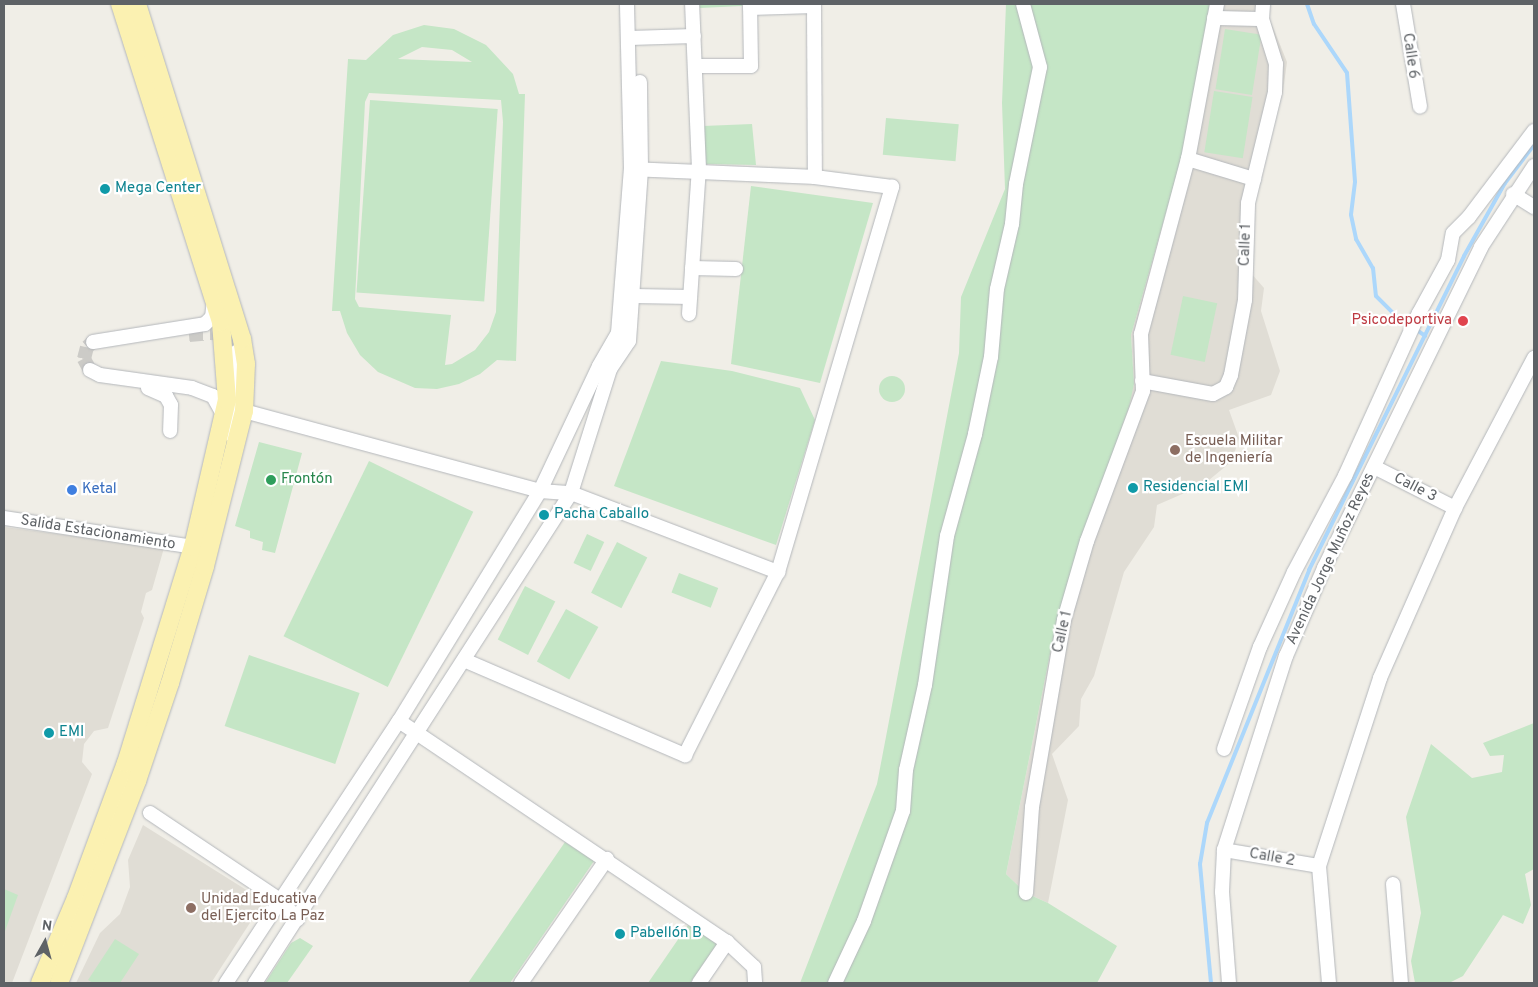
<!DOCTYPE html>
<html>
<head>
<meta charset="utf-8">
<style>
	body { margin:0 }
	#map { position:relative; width:1538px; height:987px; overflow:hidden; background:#f0eee7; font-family:Overpass,sans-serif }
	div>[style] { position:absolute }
	.education>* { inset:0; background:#e0ddd5 }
	.green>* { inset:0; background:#c5e6c6; transform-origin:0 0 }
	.round { border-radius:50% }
	.stream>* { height:4px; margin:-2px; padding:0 2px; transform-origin:2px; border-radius:2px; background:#acd7fb }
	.minor-tunnel>* { height:14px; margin-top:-7px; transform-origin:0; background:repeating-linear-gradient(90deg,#cccbc7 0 14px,transparent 0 21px) }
	.roads { filter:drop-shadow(0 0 1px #b4b7bb) drop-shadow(0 0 1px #b4b7bb) }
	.minor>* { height:14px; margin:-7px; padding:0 7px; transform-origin:7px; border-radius:7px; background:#fff }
	.major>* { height:18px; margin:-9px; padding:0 9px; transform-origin:9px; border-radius:9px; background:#fbf1b1 }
	.dots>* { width:14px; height:14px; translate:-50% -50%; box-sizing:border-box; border:2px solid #fff; border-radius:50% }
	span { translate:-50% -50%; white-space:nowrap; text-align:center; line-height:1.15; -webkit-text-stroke:4.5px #fff; paint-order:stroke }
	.street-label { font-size:15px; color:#5e6266 }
	.culture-label { font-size:15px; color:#0d838f }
	.left { translate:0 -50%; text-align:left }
	.health-label { font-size:15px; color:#be3a42 }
	.right { translate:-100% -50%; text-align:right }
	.education-label { font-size:15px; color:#785e54 }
	.leisure-label { font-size:15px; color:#27864d }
	.shop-label { font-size:15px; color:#366cbe }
	.frame { position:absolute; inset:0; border:5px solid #5e6266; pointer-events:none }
	.north { position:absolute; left:20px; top:917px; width:50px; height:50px; -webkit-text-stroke:4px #fff; paint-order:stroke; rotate:7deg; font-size:14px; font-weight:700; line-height:20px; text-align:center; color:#5e6266 }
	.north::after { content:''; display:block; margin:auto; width:18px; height:22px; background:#5e6266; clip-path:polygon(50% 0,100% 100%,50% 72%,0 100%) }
</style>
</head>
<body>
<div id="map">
	<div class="education">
		<div style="clip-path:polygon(1211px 4px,1269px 4px,1268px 15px,1287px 62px,1283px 91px,1252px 204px,1250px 272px,1264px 288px,1261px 311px,1280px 371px,1271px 395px,1229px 410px,1239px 438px,1232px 461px,1203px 485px,1157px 505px,1154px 527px,1124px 572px,1094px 676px,1081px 699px,1079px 726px,1052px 754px,1068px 800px,1048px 903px,1026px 893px,1006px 874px,1056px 624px,1134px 384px,1131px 335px,1183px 154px)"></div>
		<div style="clip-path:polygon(4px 527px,164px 548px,152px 590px,146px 593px,141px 612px,144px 618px,108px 728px,94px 731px,84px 744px,82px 762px,92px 774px,12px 983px,4px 983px)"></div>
		<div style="clip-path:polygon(143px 825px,264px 901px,211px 983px,76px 983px,100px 933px,120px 914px,130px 887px,128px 860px)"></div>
	</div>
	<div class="green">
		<div style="clip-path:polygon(699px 4px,742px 4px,742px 6px,700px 8px)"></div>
		<div style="clip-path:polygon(1006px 4px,1211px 4px,1183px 154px,1131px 335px,1134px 384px,1129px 407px,1074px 561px,1056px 624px,1006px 874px,1026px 893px,1048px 903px,1117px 946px,1097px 983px,800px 983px,877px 784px,959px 353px,961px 297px,1005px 189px,1002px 103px)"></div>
		<div style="clip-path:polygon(evenodd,424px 25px,454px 29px,486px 45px,513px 74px,519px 94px,525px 94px,516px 361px,497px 360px,480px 374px,459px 384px,437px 389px,415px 388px,378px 372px,360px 355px,347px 333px,340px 311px,332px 311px,348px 59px,366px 60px,393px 35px,424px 25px,422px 47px,452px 50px,472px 62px,398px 59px,422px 47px,424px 25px,369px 93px,501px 100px,503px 122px,496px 312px,489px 332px,475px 350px,452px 364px,445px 365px,451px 315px,359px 307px,355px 299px,365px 102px,369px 93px)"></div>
		<div style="left:1225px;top:29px;width:37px;height:61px;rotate:9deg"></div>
		<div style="left:1214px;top:91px;width:39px;height:62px;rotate:9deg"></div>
		<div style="left:370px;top:100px;width:128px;height:193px;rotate:4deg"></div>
		<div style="left:886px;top:118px;width:73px;height:37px;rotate:5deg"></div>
		<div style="clip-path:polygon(752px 124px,756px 165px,706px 164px,703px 126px)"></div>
		<div style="clip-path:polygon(751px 186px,873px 203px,820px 383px,731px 364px)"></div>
		<div style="left:1183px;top:296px;width:35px;height:60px;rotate:12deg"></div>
		<div style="clip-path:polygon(661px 361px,732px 371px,800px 388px,815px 420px,776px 545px,614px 486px)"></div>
		<div class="round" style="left:879px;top:376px;width:26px;height:26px"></div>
		<div style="clip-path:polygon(259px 442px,302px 453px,275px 553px,262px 550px,263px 542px,250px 538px,250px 531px,235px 526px)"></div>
		<div style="left:369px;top:461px;width:116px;height:195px;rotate:26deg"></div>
		<div style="left:587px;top:534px;width:19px;height:32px;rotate:25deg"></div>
		<div style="left:617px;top:542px;width:34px;height:57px;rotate:27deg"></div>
		<div style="left:679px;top:573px;width:42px;height:21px;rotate:21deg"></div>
		<div style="left:525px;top:586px;width:34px;height:60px;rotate:27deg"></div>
		<div style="left:566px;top:609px;width:37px;height:60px;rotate:29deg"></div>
		<div style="left:249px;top:655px;width:117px;height:75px;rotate:19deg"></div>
		<div style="clip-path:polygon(1534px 723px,1534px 869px,1525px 874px,1531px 905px,1523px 924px,1503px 915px,1463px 976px,1449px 983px,1415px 983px,1411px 961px,1421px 913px,1406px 817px,1431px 744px,1472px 778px,1502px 772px,1504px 755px,1490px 756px,1483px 743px)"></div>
		<div style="clip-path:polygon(565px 842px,594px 861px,510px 983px,468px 983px)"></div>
		<div style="clip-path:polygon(4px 889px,18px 895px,4px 934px)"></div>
		<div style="clip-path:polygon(688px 925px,717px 944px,690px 983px,648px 983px)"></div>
		<div style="clip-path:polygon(300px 938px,313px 946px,287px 983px,265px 983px,291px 943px)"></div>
		<div style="clip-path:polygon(115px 939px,139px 954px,120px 983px,93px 983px,88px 980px)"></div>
	</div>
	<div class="stream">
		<div style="left:1307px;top:4px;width:21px;rotate:71deg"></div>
		<div style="left:1314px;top:24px;width:59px;rotate:56deg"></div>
		<div style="left:1347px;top:73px;width:109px;rotate:85.8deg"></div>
		<div style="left:1355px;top:182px;width:33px;rotate:97deg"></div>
		<div style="left:1351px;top:215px;width:25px;rotate:78deg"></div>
		<div style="left:1356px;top:239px;width:34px;rotate:60deg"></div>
		<div style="left:1373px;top:268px;width:28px;rotate:84deg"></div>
		<div style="left:1376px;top:296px;width:25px;rotate:45deg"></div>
		<div style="left:1394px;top:314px;width:38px;rotate:35deg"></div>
		<div style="left:1211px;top:983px;width:120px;rotate:-95.3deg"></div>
		<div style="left:1200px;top:864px;width:42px;rotate:-80.3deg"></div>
		<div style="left:1207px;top:823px;width:273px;rotate:-68deg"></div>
		<div style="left:1309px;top:570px;width:350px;rotate:-63.7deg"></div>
		<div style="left:1464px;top:256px;width:84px;rotate:-60.7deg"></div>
		<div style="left:1505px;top:183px;width:48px;rotate:-52.7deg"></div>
	</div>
	<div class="minor-tunnel">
		<div style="left:189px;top:335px;width:23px;rotate:-5deg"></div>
		<div style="left:212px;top:333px;width:14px;rotate:12deg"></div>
		<div style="left:226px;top:336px;width:19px;rotate:58deg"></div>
		<div style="left:90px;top:370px;width:13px;rotate:-119deg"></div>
		<div style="left:84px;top:359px;width:12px;rotate:-76deg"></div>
		<div style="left:87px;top:347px;width:8px;rotate:-40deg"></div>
	</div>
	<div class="roads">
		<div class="minor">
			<div style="left:814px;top:4px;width:173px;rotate:89.7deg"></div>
			<div style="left:1403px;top:4px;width:104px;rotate:80.6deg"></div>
			<div style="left:750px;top:8px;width:64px;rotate:-1.8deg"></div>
			<div style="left:1214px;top:18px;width:48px;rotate:1.2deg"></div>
			<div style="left:630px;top:38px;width:64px;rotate:-1.8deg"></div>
			<div style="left:696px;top:66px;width:55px"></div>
			<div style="left:751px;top:66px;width:62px;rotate:-90.9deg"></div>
			<div style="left:1188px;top:159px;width:69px;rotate:16.9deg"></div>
			<div style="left:1513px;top:194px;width:25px;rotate:32deg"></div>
			<div style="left:692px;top:268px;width:44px;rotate:1.3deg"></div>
			<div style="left:634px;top:296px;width:56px;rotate:1deg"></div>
			<div style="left:689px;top:314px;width:145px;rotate:-86.1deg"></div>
			<div style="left:699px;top:169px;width:165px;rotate:-92.4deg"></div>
			<div style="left:93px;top:342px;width:113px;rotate:-9.1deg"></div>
			<div style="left:205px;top:324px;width:10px;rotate:-45deg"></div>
			<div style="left:212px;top:317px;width:16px;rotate:-83deg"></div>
			<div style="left:90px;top:370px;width:11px;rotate:27deg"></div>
			<div style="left:100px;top:375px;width:93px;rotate:8deg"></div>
			<div style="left:192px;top:388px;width:22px;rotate:21deg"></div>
			<div style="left:213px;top:396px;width:25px;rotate:61deg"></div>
			<div style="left:1142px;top:381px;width:72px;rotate:10.4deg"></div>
			<div style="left:1213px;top:394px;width:15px;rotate:-28deg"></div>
			<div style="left:1226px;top:387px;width:13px;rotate:-67deg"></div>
			<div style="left:1231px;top:375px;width:76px;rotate:-79.4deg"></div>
			<div style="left:1245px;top:300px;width:97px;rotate:-88.2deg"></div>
			<div style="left:1248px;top:203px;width:114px;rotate:-76.3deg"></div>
			<div style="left:1275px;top:92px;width:28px;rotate:-88deg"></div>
			<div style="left:1276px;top:64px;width:47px;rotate:-107.3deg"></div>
			<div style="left:1262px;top:19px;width:15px;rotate:-86deg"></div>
			<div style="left:148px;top:388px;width:20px;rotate:24deg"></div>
			<div style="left:166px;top:396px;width:10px;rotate:61deg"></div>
			<div style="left:171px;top:405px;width:26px;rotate:92deg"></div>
			<div style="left:244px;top:411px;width:307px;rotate:15.1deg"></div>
			<div style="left:540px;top:491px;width:31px;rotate:4deg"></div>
			<div style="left:571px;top:493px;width:222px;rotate:20.9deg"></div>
			<div style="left:230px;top:434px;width:17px;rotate:-77deg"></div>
			<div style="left:234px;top:417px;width:65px;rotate:-88.2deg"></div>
			<div style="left:1374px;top:467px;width:91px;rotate:26.8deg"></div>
			<div style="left:4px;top:518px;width:191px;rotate:8.7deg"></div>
			<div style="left:464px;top:660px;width:241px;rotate:23.3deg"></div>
			<div style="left:685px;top:755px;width:205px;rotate:-63.1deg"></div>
			<div style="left:778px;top:572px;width:402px;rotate:-73.5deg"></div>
			<div style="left:892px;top:187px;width:78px;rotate:-172.6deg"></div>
			<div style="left:815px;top:177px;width:184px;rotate:-177.5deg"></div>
			<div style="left:399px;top:721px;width:396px;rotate:34deg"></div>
			<div style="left:727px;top:942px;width:37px;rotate:43deg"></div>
			<div style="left:754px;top:967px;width:16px;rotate:86deg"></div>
			<div style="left:1224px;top:749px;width:108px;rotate:-70.6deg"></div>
			<div style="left:1260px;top:647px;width:82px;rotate:-65.6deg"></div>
			<div style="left:1294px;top:572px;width:109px;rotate:-62deg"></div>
			<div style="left:1345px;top:476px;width:179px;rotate:-65.6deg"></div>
			<div style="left:1419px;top:313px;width:60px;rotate:-61.3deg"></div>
			<div style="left:1448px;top:260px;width:27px;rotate:-80deg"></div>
			<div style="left:1453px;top:233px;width:23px;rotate:-45deg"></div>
			<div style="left:1469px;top:217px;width:108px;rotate:-52.9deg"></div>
			<div style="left:150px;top:813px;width:156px;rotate:33.8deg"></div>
			<div style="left:280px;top:900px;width:26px;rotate:47deg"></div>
			<div style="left:1224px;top:850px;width:96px;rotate:9.6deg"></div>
			<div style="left:1393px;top:884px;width:99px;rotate:85.4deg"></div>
			<div style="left:1026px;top:893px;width:86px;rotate:-86deg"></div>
			<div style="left:1032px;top:807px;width:190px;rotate:-80.3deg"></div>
			<div style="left:1064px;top:620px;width:82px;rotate:-73.8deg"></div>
			<div style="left:1087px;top:541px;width:160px;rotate:-69.5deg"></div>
			<div style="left:1143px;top:391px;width:57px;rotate:-92deg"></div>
			<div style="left:1141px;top:334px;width:181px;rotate:-75deg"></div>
			<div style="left:1188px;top:159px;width:158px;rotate:-79.4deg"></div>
			<div style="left:226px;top:983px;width:314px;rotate:-56.6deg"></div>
			<div style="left:399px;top:721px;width:270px;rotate:-58.5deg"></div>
			<div style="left:540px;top:491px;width:138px;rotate:-64.7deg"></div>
			<div style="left:599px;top:366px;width:38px;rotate:-60deg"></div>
			<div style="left:618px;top:333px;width:165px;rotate:-85.5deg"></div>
			<div style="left:631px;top:169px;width:165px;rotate:-91.4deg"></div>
			<div style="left:255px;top:983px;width:583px;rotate:-57.18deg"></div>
			<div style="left:571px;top:493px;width:130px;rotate:-72.5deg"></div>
			<div style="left:610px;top:369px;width:34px;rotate:-56deg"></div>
			<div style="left:629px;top:341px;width:172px;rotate:-86deg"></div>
			<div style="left:641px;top:169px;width:87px;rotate:-90.7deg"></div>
			<div style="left:521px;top:983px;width:151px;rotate:-55.3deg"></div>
			<div style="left:699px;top:983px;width:50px;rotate:-55.7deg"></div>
			<div style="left:835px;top:983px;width:68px;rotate:-64.9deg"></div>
			<div style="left:864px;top:921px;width:117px;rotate:-70.5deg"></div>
			<div style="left:903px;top:811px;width:41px;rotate:-85.8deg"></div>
			<div style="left:906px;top:770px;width:87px;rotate:-77.4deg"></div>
			<div style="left:925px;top:685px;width:151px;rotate:-81.6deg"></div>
			<div style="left:947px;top:536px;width:106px;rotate:-74.6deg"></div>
			<div style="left:975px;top:434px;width:79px;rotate:-78.3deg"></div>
			<div style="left:991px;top:357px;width:68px;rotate:-85deg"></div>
			<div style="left:997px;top:289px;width:67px;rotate:-77deg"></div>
			<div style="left:1012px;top:224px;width:40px;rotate:-84.3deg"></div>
			<div style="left:1016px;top:184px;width:119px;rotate:-78.4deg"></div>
			<div style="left:1040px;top:67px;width:65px;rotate:-105.1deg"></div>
			<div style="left:1229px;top:983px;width:91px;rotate:-94.4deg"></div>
			<div style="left:1222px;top:892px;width:42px;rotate:-87.3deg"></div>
			<div style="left:1224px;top:850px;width:204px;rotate:-72.3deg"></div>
			<div style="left:1286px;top:656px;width:96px;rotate:-66.6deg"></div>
			<div style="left:1324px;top:568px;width:357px;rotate:-63.9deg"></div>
			<div style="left:1481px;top:247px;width:97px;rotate:-56.8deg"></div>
			<div style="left:1329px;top:983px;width:117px;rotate:-94.9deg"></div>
			<div style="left:1319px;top:866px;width:198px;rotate:-72deg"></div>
			<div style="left:1380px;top:678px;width:186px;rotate:-66.2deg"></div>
			<div style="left:1455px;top:508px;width:170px;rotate:-62.2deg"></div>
		</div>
		<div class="major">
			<div style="left:40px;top:983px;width:92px;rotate:-67deg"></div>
			<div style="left:76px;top:898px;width:144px;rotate:-69.7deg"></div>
			<div style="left:126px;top:763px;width:226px;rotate:-72.8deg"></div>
			<div style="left:193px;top:547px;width:151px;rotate:-77deg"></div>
			<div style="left:227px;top:400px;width:78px;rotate:-94.4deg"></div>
			<div style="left:221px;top:322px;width:334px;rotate:-107.6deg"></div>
			<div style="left:59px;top:983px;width:217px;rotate:-68.9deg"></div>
			<div style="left:137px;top:781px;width:103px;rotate:-71.4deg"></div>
			<div style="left:170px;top:683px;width:122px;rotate:-73.3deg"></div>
			<div style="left:205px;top:566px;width:160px;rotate:-75.9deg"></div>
			<div style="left:244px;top:411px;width:47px;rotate:-87.6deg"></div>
			<div style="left:246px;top:364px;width:25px;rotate:-99deg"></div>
			<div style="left:242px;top:339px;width:351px;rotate:-107.4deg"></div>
		</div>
	</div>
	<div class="dots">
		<div style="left:105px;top:189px;background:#0f9aa8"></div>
		<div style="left:1463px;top:321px;background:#e0444e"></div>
		<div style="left:1175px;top:450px;background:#8d6e63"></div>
		<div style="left:271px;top:480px;background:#2e9e5b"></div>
		<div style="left:1133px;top:488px;background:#0f9aa8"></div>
		<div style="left:72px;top:490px;background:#3f7fe0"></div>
		<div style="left:544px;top:515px;background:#0f9aa8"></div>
		<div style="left:49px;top:733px;background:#0f9aa8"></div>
		<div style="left:191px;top:908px;background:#8d6e63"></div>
		<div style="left:620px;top:934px;background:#0f9aa8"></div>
	</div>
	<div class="street-label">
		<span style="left:1410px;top:56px;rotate:82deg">Calle 6</span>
		<span style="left:1246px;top:245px;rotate:-88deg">Calle 1</span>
		<span style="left:1415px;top:488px;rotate:27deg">Calle 3</span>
		<span style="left:98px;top:533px;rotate:9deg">Salida Estacionamiento</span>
		<span style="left:1331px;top:559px;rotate:-65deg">Avenida Jorge Muñoz Reyes</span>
		<span style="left:1063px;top:632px;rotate:-77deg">Calle 1</span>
		<span style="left:1272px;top:858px;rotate:10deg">Calle 2</span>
	</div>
	<div class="culture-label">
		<span class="left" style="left:115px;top:189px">Mega Center</span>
		<span class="left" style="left:1143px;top:488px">Residencial EMI</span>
		<span class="left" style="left:554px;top:515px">Pacha Caballo</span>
		<span class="left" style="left:59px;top:733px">EMI</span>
		<span class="left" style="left:630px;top:934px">Pabellón B</span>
	</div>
	<div class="health-label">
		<span class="right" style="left:1452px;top:321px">Psicodeportiva</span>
	</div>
	<div class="education-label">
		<span class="left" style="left:1185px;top:450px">Escuela Militar<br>de Ingeniería</span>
		<span class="left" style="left:201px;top:908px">Unidad Educativa<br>del Ejercito La Paz</span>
	</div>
	<div class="leisure-label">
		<span class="left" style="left:281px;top:480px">Frontón</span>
	</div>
	<div class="shop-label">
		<span class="left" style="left:82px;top:490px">Ketal</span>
	</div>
	<div class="frame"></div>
	<div class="north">N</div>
</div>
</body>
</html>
